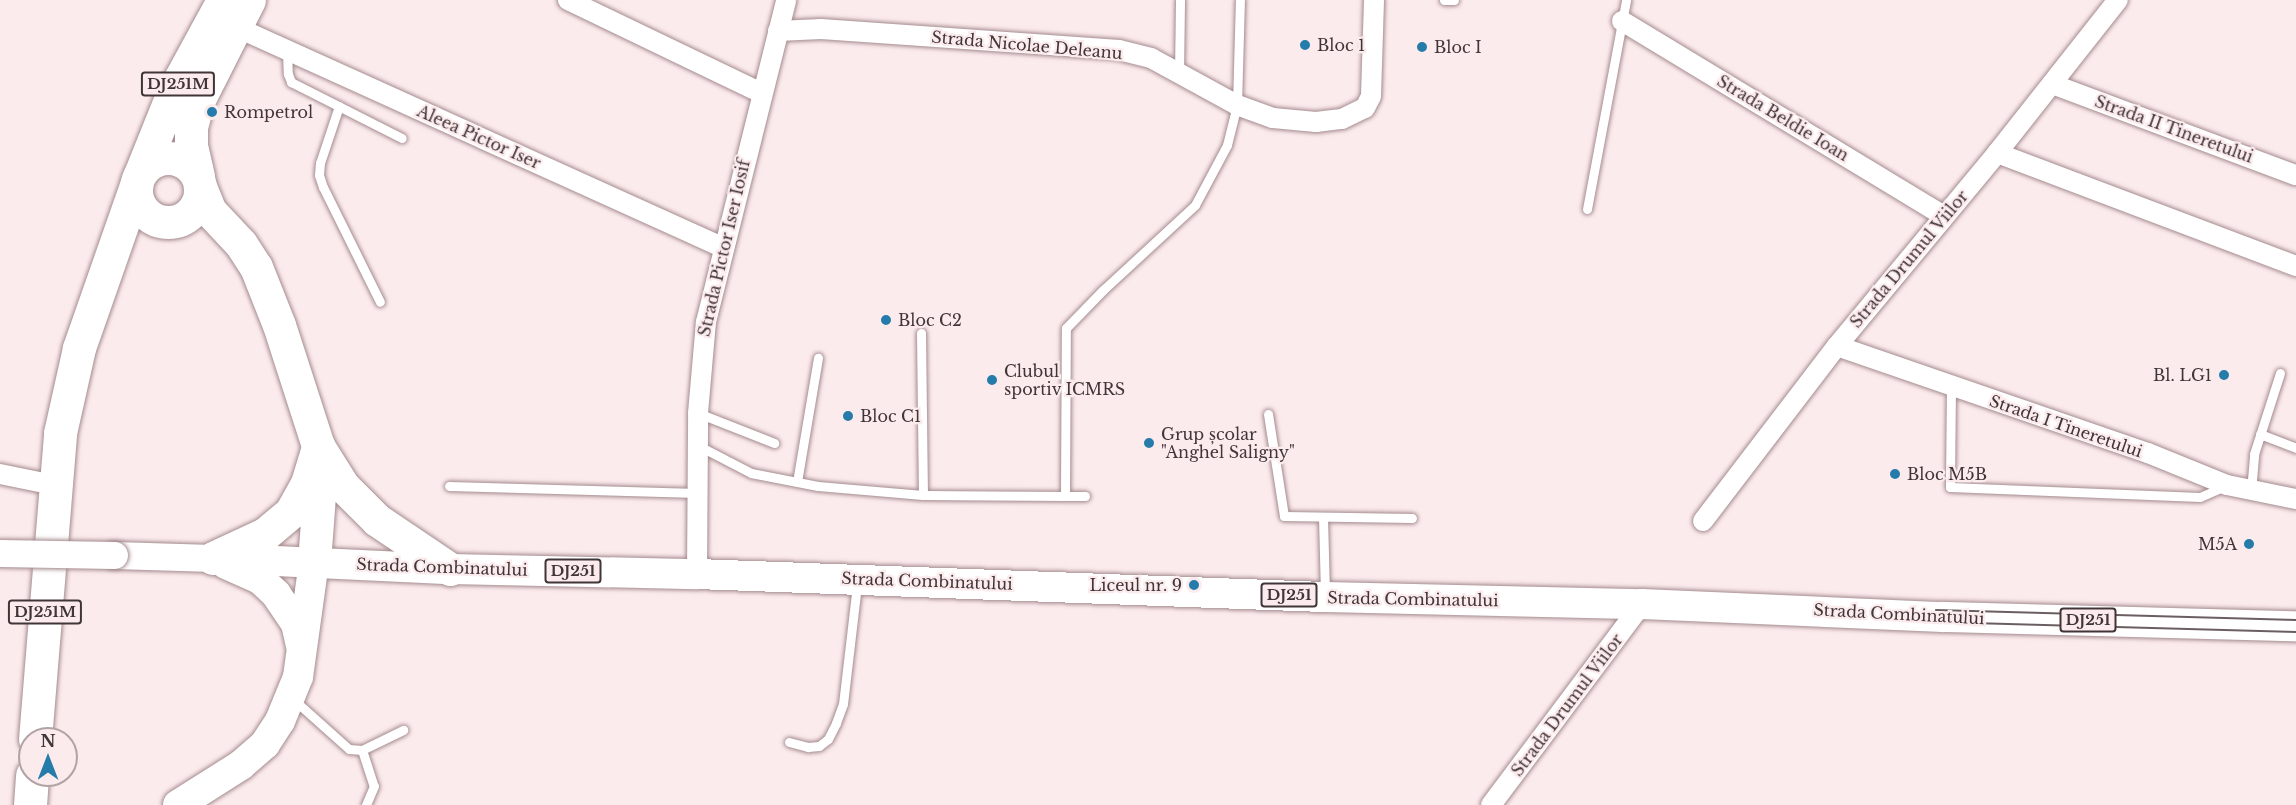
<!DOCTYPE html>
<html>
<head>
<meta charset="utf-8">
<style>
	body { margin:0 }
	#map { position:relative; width:2296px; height:805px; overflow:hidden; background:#fcebed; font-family:"Libre Baskerville",serif }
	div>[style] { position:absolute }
	.roads { filter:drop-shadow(0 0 2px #a48b8e) drop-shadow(0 0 2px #a48b8e) }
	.lane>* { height:9px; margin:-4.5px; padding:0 4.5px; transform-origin:4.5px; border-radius:4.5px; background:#fff }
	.street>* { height:20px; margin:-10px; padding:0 10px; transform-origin:10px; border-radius:10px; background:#fff }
	.secondary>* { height:27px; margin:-13.5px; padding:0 13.5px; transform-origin:13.5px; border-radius:13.5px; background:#fff }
	.primary>* { height:30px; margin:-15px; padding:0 15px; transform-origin:15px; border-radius:15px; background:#fff }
	.highway>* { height:33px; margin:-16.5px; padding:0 16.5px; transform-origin:16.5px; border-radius:16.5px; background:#fff }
	.highway>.ring { margin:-16.5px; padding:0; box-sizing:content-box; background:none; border:33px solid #fff; border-radius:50% }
	.tram>* { height:1.5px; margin:-0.75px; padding:0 0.75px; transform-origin:0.75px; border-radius:0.75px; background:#6b5e60 }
	.bridges { filter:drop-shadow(0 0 2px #a48b8e) drop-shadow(0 0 2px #a48b8e) }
	.secondary-bridge>* { height:27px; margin:-13.5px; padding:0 13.5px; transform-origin:13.5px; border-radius:13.5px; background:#fff }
	.dots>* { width:16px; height:16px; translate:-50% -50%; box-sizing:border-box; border:3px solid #fcebed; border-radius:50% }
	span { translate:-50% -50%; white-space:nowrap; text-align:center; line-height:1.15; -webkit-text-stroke:4.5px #fcebed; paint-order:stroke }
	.shield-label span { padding:2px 4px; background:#fcebed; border:2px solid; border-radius:4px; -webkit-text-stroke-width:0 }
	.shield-label { font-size:15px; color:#403537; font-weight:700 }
	.street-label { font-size:16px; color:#403537 }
	.poi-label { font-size:16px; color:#403537 }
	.left { translate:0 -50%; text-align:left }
	.right { translate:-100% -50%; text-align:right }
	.north { position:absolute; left:18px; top:727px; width:60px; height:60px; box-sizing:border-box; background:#fcebed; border:2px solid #b1a2a4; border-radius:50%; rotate:0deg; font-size:16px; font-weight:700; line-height:24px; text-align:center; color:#403537 }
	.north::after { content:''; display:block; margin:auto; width:21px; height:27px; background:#257baa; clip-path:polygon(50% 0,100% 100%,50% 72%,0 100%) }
</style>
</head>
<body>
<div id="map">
	<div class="roads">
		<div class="lane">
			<div style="left:1444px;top:0;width:10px"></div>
			<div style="left:287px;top:51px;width:23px;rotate:88deg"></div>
			<div style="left:288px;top:74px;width:9px;rotate:69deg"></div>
			<div style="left:291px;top:82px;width:124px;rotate:26.8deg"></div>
			<div style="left:1179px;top:73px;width:73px;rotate:-89.2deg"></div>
			<div style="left:339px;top:106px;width:60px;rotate:108.4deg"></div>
			<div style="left:320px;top:163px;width:12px;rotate:95deg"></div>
			<div style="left:319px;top:175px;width:13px;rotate:72deg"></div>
			<div style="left:323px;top:187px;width:128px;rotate:63.6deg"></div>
			<div style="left:1587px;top:209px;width:213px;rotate:-79.4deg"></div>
			<div style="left:921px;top:333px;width:162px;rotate:89.3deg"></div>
			<div style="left:1951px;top:387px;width:100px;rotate:90.6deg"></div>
			<div style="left:1950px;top:487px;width:250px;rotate:2.3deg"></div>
			<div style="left:2200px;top:497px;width:27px;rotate:-24deg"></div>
			<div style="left:698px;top:413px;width:82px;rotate:21.5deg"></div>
			<div style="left:1268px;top:414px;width:103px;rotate:81.1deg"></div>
			<div style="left:1284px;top:516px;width:128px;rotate:0.9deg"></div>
			<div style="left:2260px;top:434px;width:39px;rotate:21deg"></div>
			<div style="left:697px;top:445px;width:61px;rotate:27.4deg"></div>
			<div style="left:751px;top:473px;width:68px;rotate:11deg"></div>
			<div style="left:818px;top:486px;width:105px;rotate:4.9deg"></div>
			<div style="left:923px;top:495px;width:142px;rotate:0.4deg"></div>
			<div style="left:797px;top:482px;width:126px;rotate:-80.4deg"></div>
			<div style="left:449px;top:486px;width:249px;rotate:1.6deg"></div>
			<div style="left:2251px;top:491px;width:37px;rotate:-85deg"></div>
			<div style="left:2254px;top:454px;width:85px;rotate:-72.2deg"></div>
			<div style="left:1085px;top:496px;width:20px;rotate:180deg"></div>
			<div style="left:1065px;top:496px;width:168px;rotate:-89.7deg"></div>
			<div style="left:1066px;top:328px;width:53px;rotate:-45.8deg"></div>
			<div style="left:1103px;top:290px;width:125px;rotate:-42.7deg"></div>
			<div style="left:1195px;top:205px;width:68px;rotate:-61.9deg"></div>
			<div style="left:1227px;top:145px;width:41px;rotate:-76deg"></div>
			<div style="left:1237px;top:105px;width:105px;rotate:-88.4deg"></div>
			<div style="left:1323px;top:517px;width:75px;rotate:88.5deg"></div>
			<div style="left:293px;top:699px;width:75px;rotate:41.8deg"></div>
			<div style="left:349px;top:749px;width:13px;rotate:4deg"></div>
			<div style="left:362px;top:750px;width:46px;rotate:-26deg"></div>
			<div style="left:789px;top:742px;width:20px;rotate:15deg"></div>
			<div style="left:808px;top:747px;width:11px;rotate:-5deg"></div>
			<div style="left:819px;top:746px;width:11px;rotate:-38deg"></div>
			<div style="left:828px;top:739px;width:18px;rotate:-63deg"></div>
			<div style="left:836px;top:723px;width:20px;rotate:-70deg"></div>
			<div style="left:843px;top:704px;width:121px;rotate:-83.3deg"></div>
			<div style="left:362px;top:750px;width:38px;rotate:72deg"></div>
			<div style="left:374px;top:786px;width:21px;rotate:113deg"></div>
		</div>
		<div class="street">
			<div style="left:568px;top:0;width:214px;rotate:25.7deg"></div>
			<div style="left:1622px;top:21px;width:376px;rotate:31.2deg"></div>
			<div style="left:236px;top:27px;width:533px;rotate:24.36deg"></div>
			<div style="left:778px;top:31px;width:43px;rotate:-2.7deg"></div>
			<div style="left:821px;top:29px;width:299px;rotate:4deg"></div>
			<div style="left:1119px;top:50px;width:33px;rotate:14deg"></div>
			<div style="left:1151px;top:58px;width:98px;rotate:28.7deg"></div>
			<div style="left:1237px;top:105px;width:38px;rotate:20deg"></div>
			<div style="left:1273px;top:118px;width:43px;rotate:5.3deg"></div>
			<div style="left:1316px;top:122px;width:26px;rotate:-7deg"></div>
			<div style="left:1342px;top:119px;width:25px;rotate:-26deg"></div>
			<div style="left:1365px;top:108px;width:13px;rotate:-63deg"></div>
			<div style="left:1371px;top:96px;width:96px;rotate:-88.2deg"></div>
			<div style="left:2052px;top:84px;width:260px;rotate:20.5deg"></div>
			<div style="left:1997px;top:153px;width:320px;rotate:20.7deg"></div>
			<div style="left:1837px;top:346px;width:329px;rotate:19deg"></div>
			<div style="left:2148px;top:453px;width:85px;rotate:22.1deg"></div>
			<div style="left:2227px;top:485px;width:70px;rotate:11.5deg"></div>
			<div style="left:0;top:474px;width:55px;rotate:11.5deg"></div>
			<div style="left:1703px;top:521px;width:220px;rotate:-52.6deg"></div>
			<div style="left:1837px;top:346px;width:251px;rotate:-50.3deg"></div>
			<div style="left:1997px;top:153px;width:195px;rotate:-51.7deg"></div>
			<div style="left:697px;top:574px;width:161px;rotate:-89.6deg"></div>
			<div style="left:698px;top:413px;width:91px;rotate:-85deg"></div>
			<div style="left:706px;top:322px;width:332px;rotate:-76deg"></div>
			<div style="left:1491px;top:805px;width:251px;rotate:-53.1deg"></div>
		</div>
		<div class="secondary">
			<div style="left:114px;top:555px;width:99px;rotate:1.7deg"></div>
		</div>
		<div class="primary">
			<div style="left:213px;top:558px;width:237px;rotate:2.7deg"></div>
			<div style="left:450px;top:569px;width:247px;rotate:1.2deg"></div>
			<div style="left:697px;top:574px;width:628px;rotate:2.1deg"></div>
			<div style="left:1325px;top:597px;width:317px;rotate:1.3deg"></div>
			<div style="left:1642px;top:604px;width:301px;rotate:2.5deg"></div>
			<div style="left:1943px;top:617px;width:353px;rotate:1.5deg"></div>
			<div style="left:226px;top:564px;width:37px;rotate:24deg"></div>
			<div style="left:260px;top:579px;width:22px;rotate:43deg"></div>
			<div style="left:276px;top:594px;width:36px;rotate:56deg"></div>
			<div style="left:296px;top:624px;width:22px;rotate:77deg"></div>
			<div style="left:178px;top:805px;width:75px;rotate:-32.4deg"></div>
			<div style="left:241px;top:765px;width:32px;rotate:-41deg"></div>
			<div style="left:265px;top:744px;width:27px;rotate:-57deg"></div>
			<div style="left:280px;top:721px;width:48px;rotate:-67.8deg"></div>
			<div style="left:298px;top:677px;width:116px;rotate:-82.1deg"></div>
		</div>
		<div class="highway">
			<div class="ring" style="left:136px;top:158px;width:31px;height:31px"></div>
			<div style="left:141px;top:172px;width:88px;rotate:-68.1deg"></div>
			<div style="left:174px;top:90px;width:102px;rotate:-61.4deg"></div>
			<div style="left:198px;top:176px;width:31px;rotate:-103deg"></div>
			<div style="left:191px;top:146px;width:19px;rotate:-90deg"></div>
			<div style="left:191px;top:127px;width:27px;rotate:-75deg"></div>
			<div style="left:198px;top:101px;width:113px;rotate:-63.2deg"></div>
			<div style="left:201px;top:189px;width:24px;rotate:68deg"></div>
			<div style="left:210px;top:211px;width:45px;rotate:46.8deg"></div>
			<div style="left:241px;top:244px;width:27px;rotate:57deg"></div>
			<div style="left:256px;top:267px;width:62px;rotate:68.4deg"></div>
			<div style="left:279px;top:325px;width:127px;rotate:72.1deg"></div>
			<div style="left:318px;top:446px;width:47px;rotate:58deg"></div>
			<div style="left:343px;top:486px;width:48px;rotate:45deg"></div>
			<div style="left:377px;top:520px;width:88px;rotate:33.9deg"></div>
			<div style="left:213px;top:558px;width:57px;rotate:-24.8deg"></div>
			<div style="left:265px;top:534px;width:34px;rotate:-40deg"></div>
			<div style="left:291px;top:512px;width:33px;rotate:-61deg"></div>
			<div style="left:307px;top:483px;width:39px;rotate:-73deg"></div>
			<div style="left:314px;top:562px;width:93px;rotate:-85.7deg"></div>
			<div style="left:35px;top:739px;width:307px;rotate:-85.3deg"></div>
			<div style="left:60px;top:433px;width:87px;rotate:-77.4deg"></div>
			<div style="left:79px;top:348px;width:173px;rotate:-70.7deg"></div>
			<div style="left:30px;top:805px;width:30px;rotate:-86deg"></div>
		</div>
	</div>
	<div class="tram">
		<div style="left:1936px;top:610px;width:360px;rotate:1.6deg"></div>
		<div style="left:1936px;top:622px;width:360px;rotate:1.6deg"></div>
	</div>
	<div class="bridges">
		<div class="secondary-bridge">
			<div style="left:0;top:553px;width:114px;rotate:1deg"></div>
		</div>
	</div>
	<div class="dots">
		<div style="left:1305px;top:45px;background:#257baa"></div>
		<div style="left:1422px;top:47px;background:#257baa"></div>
		<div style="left:212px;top:112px;background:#257baa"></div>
		<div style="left:886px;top:320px;background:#257baa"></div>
		<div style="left:2224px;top:375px;background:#257baa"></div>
		<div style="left:992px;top:380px;background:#257baa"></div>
		<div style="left:848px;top:416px;background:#257baa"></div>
		<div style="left:1149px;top:443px;background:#257baa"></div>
		<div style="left:1895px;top:474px;background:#257baa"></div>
		<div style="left:2249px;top:544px;background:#257baa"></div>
		<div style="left:1194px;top:585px;background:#257baa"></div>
	</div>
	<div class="shield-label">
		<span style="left:178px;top:84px">DJ251M</span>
		<span style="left:573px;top:571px">DJ251</span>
		<span style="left:1289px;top:595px">DJ251</span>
		<span style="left:45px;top:612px">DJ251M</span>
		<span style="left:2088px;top:620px">DJ251</span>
	</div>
	<div class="street-label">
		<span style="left:1027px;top:45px;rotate:5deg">Strada Nicolae Deleanu</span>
		<span style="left:1783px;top:118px;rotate:31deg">Strada Beldie Ioan</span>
		<span style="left:2174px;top:129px;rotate:20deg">Strada II Tineretului</span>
		<span style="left:479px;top:137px;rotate:24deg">Aleea Pictor Iser</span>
		<span style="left:724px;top:248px;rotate:-77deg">Strada Pictor Iser Iosif</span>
		<span style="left:1909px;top:259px;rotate:-50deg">Strada Drumul Viilor</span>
		<span style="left:2066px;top:426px;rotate:19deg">Strada I Tineretului</span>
		<span style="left:442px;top:567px;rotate:2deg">Strada Combinatului</span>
		<span style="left:927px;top:581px;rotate:2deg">Strada Combinatului</span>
		<span style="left:1413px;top:599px;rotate:1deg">Strada Combinatului</span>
		<span style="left:1899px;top:614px;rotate:3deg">Strada Combinatului</span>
		<span style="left:1567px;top:705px;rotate:-53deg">Strada Drumul Viilor</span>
	</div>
	<div class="poi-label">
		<span class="left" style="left:1317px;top:45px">Bloc 1</span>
		<span class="left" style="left:1434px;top:47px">Bloc I</span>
		<span class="left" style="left:224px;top:112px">Rompetrol</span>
		<span class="left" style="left:898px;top:320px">Bloc C2</span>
		<span class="left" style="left:1004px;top:380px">Clubul<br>sportiv ICMRS</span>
		<span class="right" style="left:2212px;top:375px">Bl. LG1</span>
		<span class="left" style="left:860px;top:416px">Bloc C1</span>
		<span class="left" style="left:1161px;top:443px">Grup școlar<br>"Anghel Saligny"</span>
		<span class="left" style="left:1907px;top:474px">Bloc M5B</span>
		<span class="right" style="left:2237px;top:544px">M5A</span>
		<span class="right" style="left:1182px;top:585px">Liceul nr. 9</span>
	</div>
	<div class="north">N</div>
</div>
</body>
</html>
